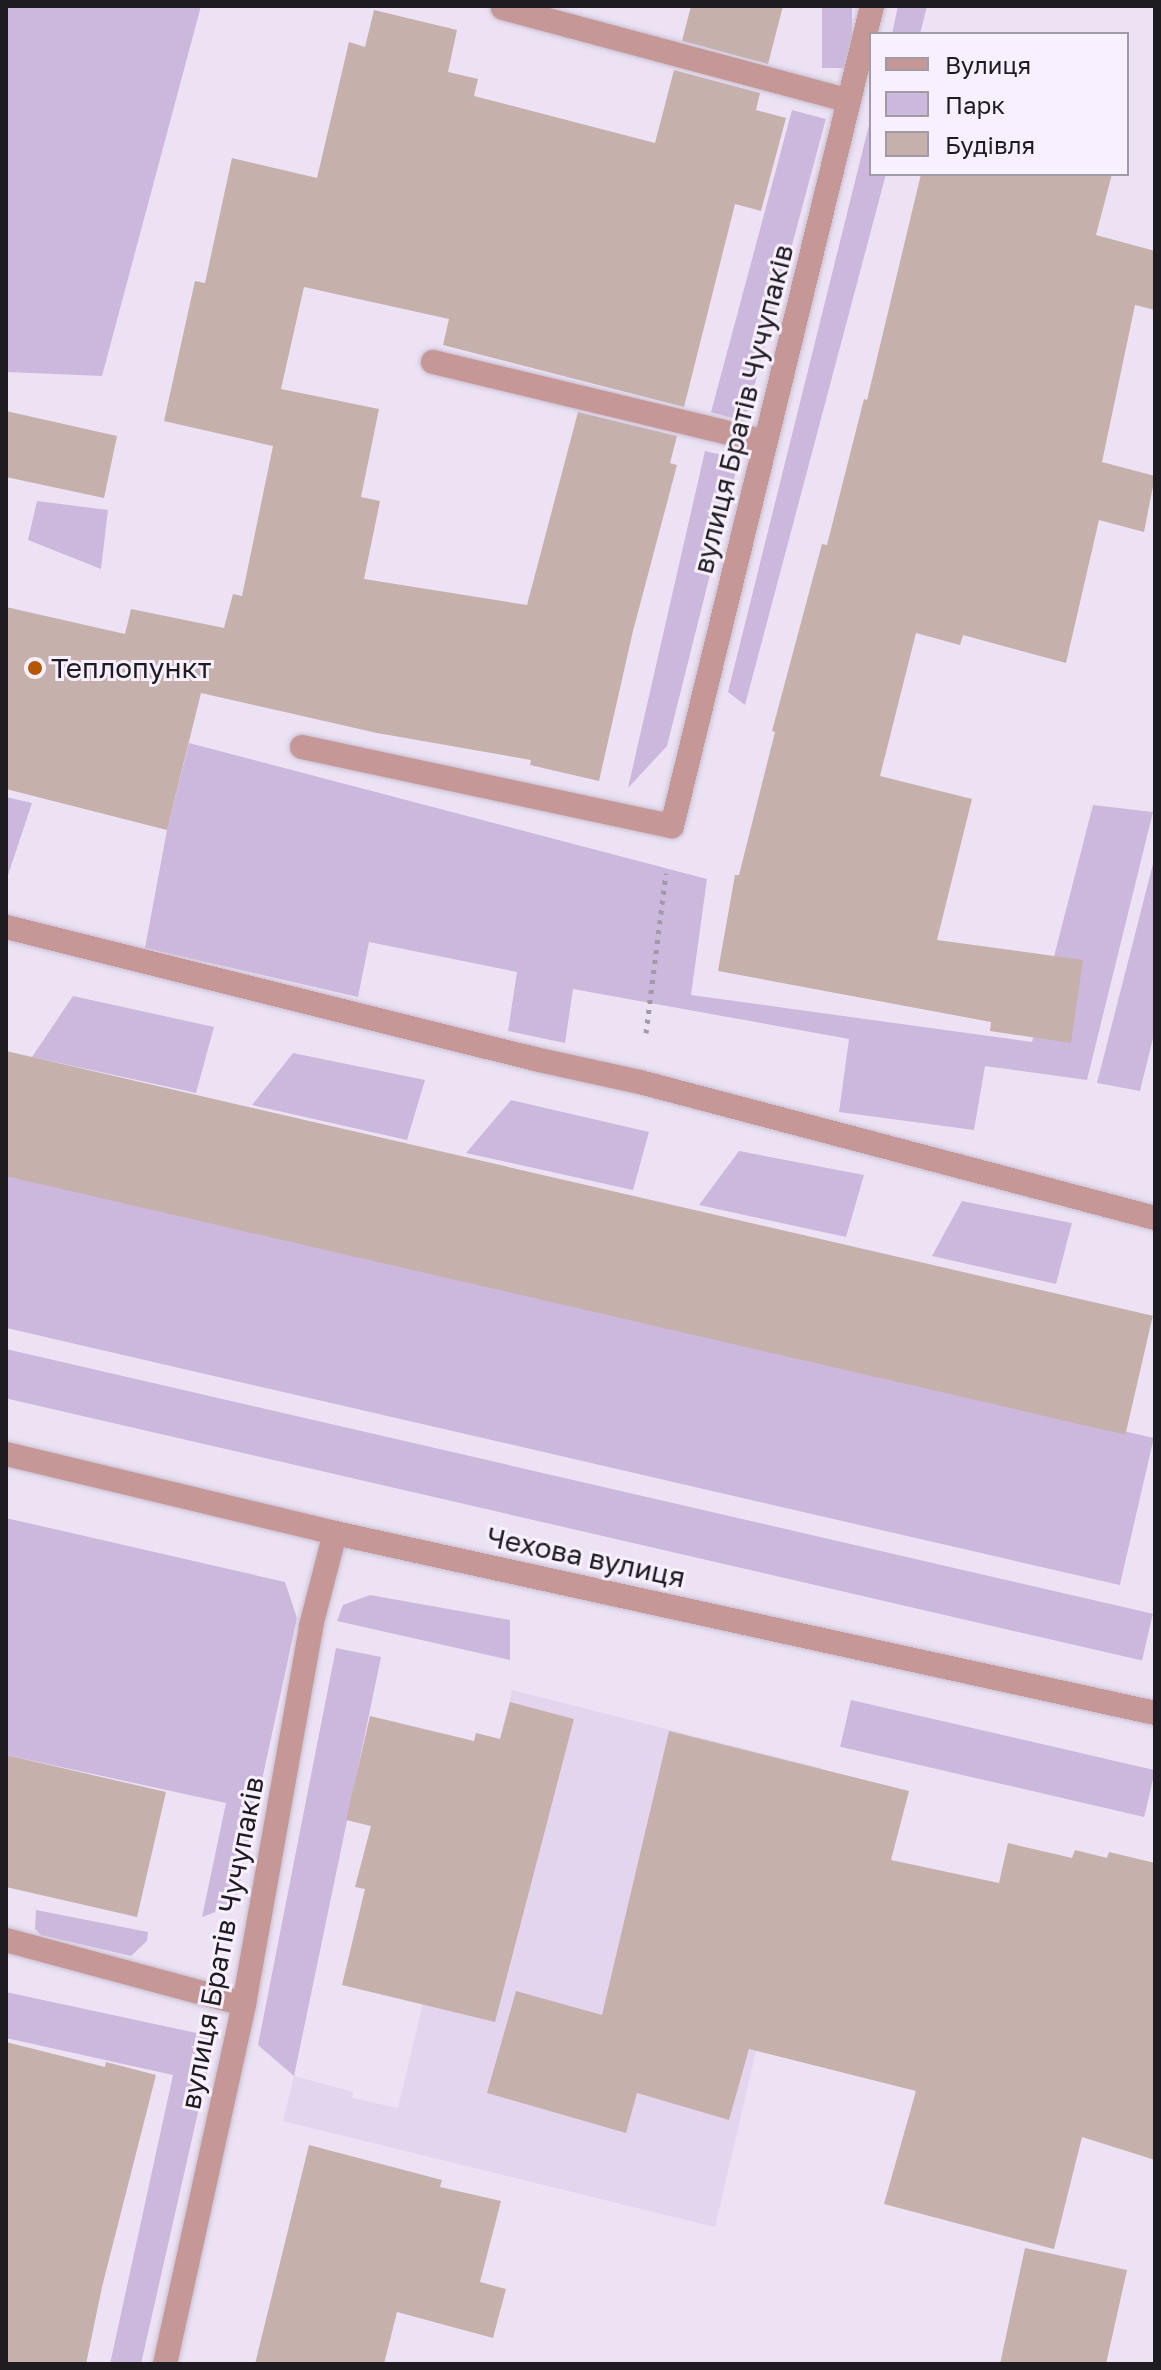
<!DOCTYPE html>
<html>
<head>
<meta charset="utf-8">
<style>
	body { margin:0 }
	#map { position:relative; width:1161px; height:2370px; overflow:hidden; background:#ece2f4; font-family:"Golos Text",sans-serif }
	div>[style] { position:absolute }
	.built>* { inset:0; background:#e3d5ee }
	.green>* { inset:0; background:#cdb8dd; transform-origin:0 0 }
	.building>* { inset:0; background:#c5b0ac; transform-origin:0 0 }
	.path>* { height:5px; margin-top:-2.5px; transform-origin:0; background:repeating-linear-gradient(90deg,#a099a6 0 4px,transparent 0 10px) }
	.roads { filter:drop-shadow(0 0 2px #c7bece) drop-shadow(0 0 2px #c7bece) }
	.minor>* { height:24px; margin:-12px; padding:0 12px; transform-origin:12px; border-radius:12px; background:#c59796 }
	.dots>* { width:22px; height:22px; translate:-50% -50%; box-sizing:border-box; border:4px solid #f8f0fe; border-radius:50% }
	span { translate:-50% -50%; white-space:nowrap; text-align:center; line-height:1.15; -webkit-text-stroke:6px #f8f0fe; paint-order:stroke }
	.street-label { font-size:28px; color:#1e1b21 }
	.poi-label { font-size:28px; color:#1e1b21 }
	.left { translate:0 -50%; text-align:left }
	.frame { position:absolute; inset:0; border:8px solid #1e1b21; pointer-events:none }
	.legend { position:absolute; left:869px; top:32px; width:260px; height:144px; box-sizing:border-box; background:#f8f0fe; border:2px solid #a19ba6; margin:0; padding:10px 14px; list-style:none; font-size:24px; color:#1e1b21 }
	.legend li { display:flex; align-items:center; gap:16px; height:40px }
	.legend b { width:40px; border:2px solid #a19ba6 }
</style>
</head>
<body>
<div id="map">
	<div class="built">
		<div style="clip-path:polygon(512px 1690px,822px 1768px,715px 2227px,283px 2121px,294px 2076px,353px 2092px,352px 2098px,398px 2108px,429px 1978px,462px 1789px,476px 1733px,500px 1739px)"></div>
	</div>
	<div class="green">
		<div style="clip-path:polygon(6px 6px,201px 6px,102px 376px,6px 372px)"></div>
		<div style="left:822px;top:6px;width:30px;height:62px"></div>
		<div style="clip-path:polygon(898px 6px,927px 6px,920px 34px,892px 34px)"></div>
		<div style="left:792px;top:110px;width:35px;height:313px;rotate:15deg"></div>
		<div style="clip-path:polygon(871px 117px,871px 174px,886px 174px,745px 705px,728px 692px)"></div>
		<div style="clip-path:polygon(705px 451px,739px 459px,667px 746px,628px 788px)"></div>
		<div style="clip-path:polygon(37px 501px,108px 510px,101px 569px,28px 540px)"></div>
		<div style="clip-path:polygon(189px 743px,707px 879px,691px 995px,1032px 1042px,1093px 805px,1153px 812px,1087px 1080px,985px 1066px,974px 1130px,839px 1112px,849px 1039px,573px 989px,565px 1043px,508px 1031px,517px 972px,369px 942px,358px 997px,145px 948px,167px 830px)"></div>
		<div style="clip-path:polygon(6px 797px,32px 803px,6px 881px)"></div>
		<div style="clip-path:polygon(1155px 856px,1155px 1030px,1140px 1091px,1097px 1083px)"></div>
		<div style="clip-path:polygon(73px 996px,214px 1027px,196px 1093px,32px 1057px)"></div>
		<div style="clip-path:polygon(293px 1053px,425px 1080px,407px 1140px,252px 1105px)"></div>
		<div style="clip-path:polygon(511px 1100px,649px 1132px,633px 1190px,466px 1153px)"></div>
		<div style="clip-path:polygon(739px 1151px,864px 1175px,846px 1237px,699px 1205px)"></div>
		<div style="left:6px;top:1173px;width:1178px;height:151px;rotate:13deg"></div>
		<div style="clip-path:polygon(962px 1201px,1072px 1223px,1056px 1284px,932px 1256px)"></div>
		<div style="left:6px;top:1349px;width:1177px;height:48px;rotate:13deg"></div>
		<div style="clip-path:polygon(6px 1518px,285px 1582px,297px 1618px,235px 1905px,202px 1917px,226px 1803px,6px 1755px)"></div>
		<div style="clip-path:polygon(370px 1595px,510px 1620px,510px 1660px,337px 1621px,343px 1605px)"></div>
		<div style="clip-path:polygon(336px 1648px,381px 1657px,294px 2076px,258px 2045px)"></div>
		<div style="left:851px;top:1700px;width:312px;height:48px;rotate:13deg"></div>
		<div style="clip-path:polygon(36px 1910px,148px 1932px,147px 1941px,131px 1956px,41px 1935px,35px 1929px)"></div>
		<div style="clip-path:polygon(6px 1992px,215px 2037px,141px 2364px,110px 2364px,173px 2075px,6px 2038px)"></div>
	</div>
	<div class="building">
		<div style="clip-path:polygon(691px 6px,783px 6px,768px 64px,682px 41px)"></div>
		<div style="clip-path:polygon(374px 10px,457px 30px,448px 72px,478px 79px,474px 96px,655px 143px,674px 70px,760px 93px,756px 110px,786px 118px,761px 211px,735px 204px,684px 407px,443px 345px,449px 319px,304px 287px,281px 389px,379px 409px,361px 497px,380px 501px,364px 579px,527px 605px,578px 412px,677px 436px,670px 463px,677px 465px,633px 631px,599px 781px,530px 765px,531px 760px,377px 733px,201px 693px,167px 830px,6px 789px,6px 607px,125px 634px,131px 609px,224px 628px,233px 594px,242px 596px,273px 446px,164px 421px,195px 281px,205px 283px,232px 158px,317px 178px,349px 42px,365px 47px)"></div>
		<div style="clip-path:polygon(921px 174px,1112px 174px,1096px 235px,1155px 251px,1155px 310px,1135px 305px,1102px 462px,1155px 476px,1144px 532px,1099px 520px,1066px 663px,963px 635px,960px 645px,916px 633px,880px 776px,972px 799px,937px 940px,1083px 960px,1071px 1043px,990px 1031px,991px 1022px,718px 971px,735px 875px,739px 875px,775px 732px,772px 731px,822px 544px,827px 545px,864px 399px,867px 400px)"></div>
		<div style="clip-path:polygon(6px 411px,117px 436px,104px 498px,6px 477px)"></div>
		<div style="left:6px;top:1051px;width:1177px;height:122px;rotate:13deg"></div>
		<div style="clip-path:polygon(510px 1702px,574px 1719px,495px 2022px,342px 1985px,365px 1889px,355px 1887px,371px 1826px,346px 1820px,370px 1716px,474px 1741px,476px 1733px,500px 1739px)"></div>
		<div style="clip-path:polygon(669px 1731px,909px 1791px,891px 1860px,999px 1883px,1008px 1843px,1072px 1858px,1075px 1850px,1107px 1858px,1109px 1852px,1155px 1863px,1155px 2160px,1082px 2137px,1054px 2249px,884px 2204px,916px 2091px,749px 2049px,729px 2120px,637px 2093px,626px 2133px,487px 2093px,516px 1991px,602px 2015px)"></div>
		<div style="clip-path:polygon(6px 1755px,166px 1792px,137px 1917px,6px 1887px)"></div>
		<div style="clip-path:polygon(6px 2042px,105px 2067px,106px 2062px,156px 2075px,102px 2287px,86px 2364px,6px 2364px)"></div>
		<div style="clip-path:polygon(309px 2145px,442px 2180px,440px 2187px,501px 2201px,480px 2282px,506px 2289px,493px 2338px,397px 2312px,384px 2364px,255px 2364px)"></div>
		<div style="clip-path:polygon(1025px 2248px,1127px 2270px,1106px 2364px,1000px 2364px)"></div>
	</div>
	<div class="path">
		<div style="left:646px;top:1033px;width:161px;rotate:-82.9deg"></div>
	</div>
	<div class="roads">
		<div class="minor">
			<div style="left:503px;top:8px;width:358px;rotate:15deg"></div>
			<div style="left:433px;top:362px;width:342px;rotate:13.5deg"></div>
			<div style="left:302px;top:747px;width:378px;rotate:12.1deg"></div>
			<div style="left:672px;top:826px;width:844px;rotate:-76.29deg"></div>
			<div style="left:6px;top:927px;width:545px;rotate:14.01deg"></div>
			<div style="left:535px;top:1059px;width:107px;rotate:12.4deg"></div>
			<div style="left:640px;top:1082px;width:533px;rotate:14.79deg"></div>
			<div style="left:6px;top:1454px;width:338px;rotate:13.5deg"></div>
			<div style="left:335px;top:1533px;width:840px;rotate:12.38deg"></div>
			<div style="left:6px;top:1940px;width:246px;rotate:15.1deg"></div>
			<div style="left:165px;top:2364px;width:369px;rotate:-77.6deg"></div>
			<div style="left:244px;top:2004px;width:384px;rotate:-79.9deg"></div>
			<div style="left:311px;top:1626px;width:96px;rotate:-75.5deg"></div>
		</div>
	</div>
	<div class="dots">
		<div style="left:35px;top:668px;background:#b45700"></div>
	</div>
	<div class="street-label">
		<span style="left:743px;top:409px;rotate:-76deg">вулиця Братів Чучупаків</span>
		<span style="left:586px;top:1557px;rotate:12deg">Чехова вулиця</span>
		<span style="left:222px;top:1943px;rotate:-79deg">вулиця Братів Чучупаків</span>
	</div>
	<div class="poi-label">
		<span class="left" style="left:51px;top:668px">Теплопункт</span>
	</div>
	<div class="frame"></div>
	<ul class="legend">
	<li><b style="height:10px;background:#c59796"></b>Вулиця</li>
	<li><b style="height:22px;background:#cdb8dd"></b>Парк</li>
	<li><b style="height:22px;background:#c5b0ac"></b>Будівля</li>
	</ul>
</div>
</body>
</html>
